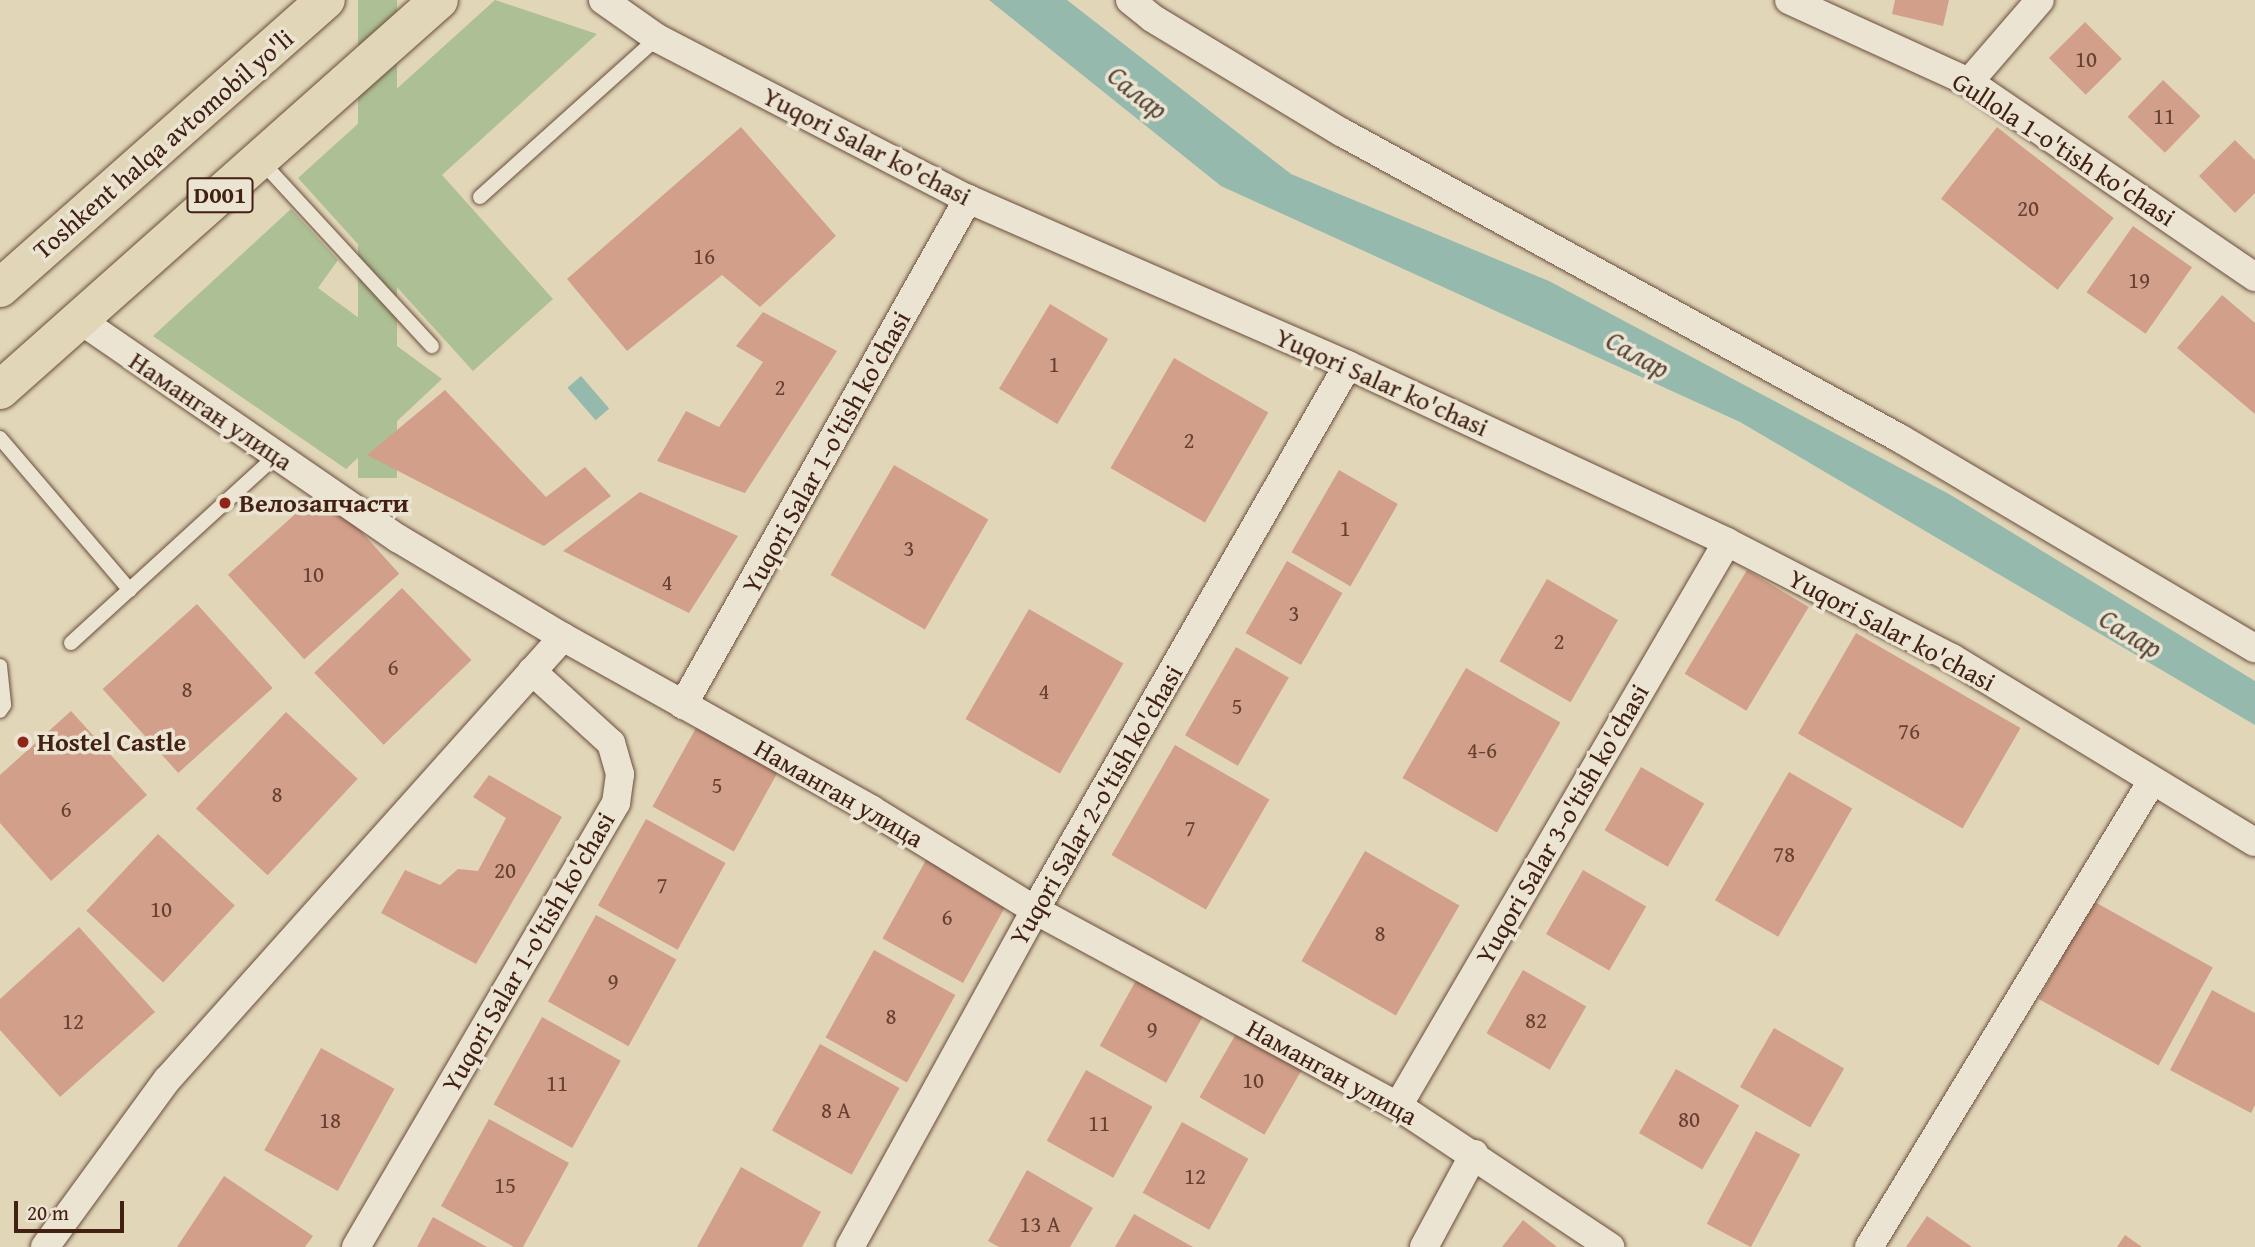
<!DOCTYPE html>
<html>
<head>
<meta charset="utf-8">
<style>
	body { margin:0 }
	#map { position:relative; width:2255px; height:1247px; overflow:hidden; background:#e2d6b9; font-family:"Gentium Book Plus",serif }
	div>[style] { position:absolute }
	.green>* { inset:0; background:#adbf94; transform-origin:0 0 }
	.water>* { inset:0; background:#95b9ad; transform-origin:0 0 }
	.building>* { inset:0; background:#d29f8a; transform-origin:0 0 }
	.roads { filter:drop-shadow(0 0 2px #6a4e3c) drop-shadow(0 0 2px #6a4e3c) }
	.lane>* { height:14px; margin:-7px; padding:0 7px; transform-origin:7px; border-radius:7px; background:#ece4d2 }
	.street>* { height:28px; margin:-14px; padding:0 14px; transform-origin:14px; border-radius:14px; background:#ece4d2 }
	.highway>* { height:38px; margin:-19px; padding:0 19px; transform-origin:19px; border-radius:19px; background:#e2d6b9 }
	.dots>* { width:19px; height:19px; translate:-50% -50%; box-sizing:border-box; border:4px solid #ece4d2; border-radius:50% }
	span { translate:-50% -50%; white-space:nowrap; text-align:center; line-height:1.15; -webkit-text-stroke:7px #ece4d2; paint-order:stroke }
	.number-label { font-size:23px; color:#664030 }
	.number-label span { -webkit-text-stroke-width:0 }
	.shield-label span { padding:2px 5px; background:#ece4d2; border:2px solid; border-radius:5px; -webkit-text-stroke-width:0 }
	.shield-label { font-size:24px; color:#422112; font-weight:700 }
	.street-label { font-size:26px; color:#422112 }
	.poi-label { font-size:26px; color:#422112; font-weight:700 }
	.left { translate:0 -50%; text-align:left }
	.water-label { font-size:28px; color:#574739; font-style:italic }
	.scale { position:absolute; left:14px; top:1201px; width:110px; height:32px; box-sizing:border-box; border:4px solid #422112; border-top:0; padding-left:9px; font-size:21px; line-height:24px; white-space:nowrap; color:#422112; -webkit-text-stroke:5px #ece4d2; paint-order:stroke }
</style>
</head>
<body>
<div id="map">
	<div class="green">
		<div style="left:358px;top:0;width:39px;height:478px"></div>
		<div style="clip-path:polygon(495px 0,597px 34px,442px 175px,553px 299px,473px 371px,298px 178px)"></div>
		<div style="clip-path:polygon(291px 209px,338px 260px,318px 288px,442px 379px,346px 469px,153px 336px)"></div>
	</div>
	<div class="water">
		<div style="clip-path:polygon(989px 0,1067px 0,1291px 174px,1549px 281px,1949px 494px,2255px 681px,2255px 725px,1740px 422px,1221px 186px)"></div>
		<div style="left:581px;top:376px;width:43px;height:18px;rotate:49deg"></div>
	</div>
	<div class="building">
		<div style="clip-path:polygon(1895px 0,1949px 0,1943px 26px,1892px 14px)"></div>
		<div style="left:2085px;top:22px;width:52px;height:51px;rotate:45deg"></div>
		<div style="left:2163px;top:80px;width:52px;height:51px;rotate:44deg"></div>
		<div style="clip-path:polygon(741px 127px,836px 236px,760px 307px,722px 275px,627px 351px,567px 279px)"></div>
		<div style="left:1997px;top:127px;width:148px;height:91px;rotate:38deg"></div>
		<div style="clip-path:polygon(2235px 140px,2255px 160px,2255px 193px,2235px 213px,2199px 176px)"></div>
		<div style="left:2133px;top:226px;width:72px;height:81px;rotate:35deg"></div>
		<div style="clip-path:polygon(2222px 295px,2255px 323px,2255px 414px,2177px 348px)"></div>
		<div style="left:1050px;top:304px;width:68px;height:99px;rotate:31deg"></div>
		<div style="clip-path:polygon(763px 312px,837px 351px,745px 493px,657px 461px,686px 411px,719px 427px,763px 362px,736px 346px)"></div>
		<div style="left:1174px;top:358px;width:109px;height:127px;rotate:30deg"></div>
		<div style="clip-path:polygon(445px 390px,546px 497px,585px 467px,611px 496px,544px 546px,367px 455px)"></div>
		<div style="left:894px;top:465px;width:109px;height:127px;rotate:30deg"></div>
		<div style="left:1339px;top:470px;width:68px;height:95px;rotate:30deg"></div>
		<div style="left:323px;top:489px;width:114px;height:128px;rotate:48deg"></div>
		<div style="clip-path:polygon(640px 492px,738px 536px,689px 613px,563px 551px)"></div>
		<div style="left:1287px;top:561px;width:64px;height:83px;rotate:30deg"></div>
		<div style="left:1747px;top:570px;width:72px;height:121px;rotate:31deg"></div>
		<div style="left:1547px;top:579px;width:82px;height:95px;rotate:30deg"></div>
		<div style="left:402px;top:588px;width:100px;height:122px;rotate:46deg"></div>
		<div style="left:197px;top:604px;width:113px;height:127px;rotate:48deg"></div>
		<div style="left:1029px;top:609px;width:109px;height:127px;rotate:30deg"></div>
		<div style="left:1856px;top:633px;width:190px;height:116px;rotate:30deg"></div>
		<div style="left:1236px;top:647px;width:61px;height:102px;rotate:30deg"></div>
		<div style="left:1466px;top:668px;width:109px;height:127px;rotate:30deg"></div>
		<div style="clip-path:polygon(71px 711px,147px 795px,51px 881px,0 823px,0 775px)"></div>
		<div style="left:286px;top:712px;width:98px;height:132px;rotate:43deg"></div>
		<div style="left:701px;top:719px;width:93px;height:100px;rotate:29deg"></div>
		<div style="left:1175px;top:745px;width:109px;height:127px;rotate:30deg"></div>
		<div style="left:1641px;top:767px;width:73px;height:73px;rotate:30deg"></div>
		<div style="left:1789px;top:772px;width:73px;height:148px;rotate:30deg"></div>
		<div style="clip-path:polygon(489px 775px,562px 817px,476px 964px,381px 913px,405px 870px,440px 885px,458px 869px,478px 871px,506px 818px,473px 797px)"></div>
		<div style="left:646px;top:819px;width:91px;height:99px;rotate:29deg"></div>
		<div style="left:158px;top:834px;width:105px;height:105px;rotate:43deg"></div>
		<div style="left:931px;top:851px;width:92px;height:100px;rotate:29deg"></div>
		<div style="left:1365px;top:851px;width:109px;height:127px;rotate:30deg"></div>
		<div style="left:1583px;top:870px;width:73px;height:74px;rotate:30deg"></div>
		<div style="left:2093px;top:901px;width:137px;height:112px;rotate:29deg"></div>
		<div style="left:596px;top:915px;width:92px;height:99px;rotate:29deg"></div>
		<div style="clip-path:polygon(79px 927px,155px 1012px,60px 1097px,0 1030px,0 999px)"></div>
		<div style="left:874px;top:950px;width:93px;height:100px;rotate:29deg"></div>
		<div style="left:1523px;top:970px;width:73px;height:73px;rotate:30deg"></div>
		<div style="left:1139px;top:975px;width:76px;height:81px;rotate:29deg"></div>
		<div style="clip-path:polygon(2212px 990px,2255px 1013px,2255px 1105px,2251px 1113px,2170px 1070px)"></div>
		<div style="left:542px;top:1017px;width:90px;height:100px;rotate:29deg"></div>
		<div style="left:1240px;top:1027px;width:75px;height:81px;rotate:30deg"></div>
		<div style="left:1774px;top:1028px;width:81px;height:68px;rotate:30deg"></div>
		<div style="left:820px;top:1044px;width:91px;height:99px;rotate:29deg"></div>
		<div style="left:321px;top:1048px;width:84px;height:117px;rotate:29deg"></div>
		<div style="left:1676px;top:1069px;width:73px;height:74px;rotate:30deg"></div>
		<div style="left:1086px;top:1070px;width:76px;height:81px;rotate:29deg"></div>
		<div style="clip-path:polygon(489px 1119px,569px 1163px,523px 1247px,514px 1247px,441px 1206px)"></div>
		<div style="left:1182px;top:1122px;width:76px;height:81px;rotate:29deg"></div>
		<div style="left:1756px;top:1131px;width:50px;height:105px;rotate:28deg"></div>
		<div style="clip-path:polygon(741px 1167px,821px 1212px,802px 1247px,697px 1247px)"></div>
		<div style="clip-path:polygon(1027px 1170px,1093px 1208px,1070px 1247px,999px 1247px,988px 1241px)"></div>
		<div style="clip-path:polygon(224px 1176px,313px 1236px,305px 1247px,177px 1247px)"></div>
		<div style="clip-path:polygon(1134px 1214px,1193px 1247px,1115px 1247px)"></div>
		<div style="clip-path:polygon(1927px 1216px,1972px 1247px,1906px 1247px)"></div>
		<div style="clip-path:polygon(433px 1217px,487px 1247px,417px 1247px)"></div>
		<div style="clip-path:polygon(1523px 1220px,1557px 1247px,1502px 1247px)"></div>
		<div style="clip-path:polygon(2125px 1235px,2142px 1247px,2117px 1247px)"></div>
	</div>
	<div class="roads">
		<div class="lane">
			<div style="left:261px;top:161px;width:252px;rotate:47.3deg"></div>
			<div style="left:480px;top:197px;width:238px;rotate:-41.9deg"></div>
			<div style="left:0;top:438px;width:200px;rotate:49.5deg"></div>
			<div style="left:71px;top:643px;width:277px;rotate:-42.4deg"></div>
			<div style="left:0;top:666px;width:39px;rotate:84deg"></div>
			<div style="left:4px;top:705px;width:7px;rotate:124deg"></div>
		</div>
		<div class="street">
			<div style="left:603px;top:0;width:66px;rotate:35.1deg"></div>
			<div style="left:657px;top:38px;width:350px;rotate:27.4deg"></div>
			<div style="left:968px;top:199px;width:415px;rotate:23.6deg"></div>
			<div style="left:1348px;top:365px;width:418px;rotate:25deg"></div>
			<div style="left:1727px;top:542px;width:253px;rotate:27.3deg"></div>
			<div style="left:1952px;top:658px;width:354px;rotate:31.3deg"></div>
			<div style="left:1130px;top:0;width:28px;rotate:39deg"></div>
			<div style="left:1152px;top:18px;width:223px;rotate:31.1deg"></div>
			<div style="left:1343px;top:133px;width:636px;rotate:28.74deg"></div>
			<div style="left:1901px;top:439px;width:411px;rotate:30.6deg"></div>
			<div style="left:1789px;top:0;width:198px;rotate:24.5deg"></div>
			<div style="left:1969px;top:82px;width:346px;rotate:34.3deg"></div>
			<div style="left:1969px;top:82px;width:108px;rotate:-49.1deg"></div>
			<div style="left:80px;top:320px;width:387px;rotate:34.5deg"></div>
			<div style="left:399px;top:539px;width:191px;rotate:30.9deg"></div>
			<div style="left:563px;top:637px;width:354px;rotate:29.2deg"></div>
			<div style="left:872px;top:810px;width:191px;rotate:31.5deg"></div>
			<div style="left:1035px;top:910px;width:413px;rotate:28.4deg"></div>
			<div style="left:1398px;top:1106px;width:255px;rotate:33.6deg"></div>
			<div style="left:683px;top:705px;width:581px;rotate:-60.61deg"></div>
			<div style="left:1398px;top:1106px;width:653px;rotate:-59.74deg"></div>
			<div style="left:45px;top:1247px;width:207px;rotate:-53.9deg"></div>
			<div style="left:167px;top:1080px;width:594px;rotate:-48.21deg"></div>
			<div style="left:356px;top:1247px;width:515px;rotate:-59.65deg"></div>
			<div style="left:616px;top:803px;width:29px;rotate:-82deg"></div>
			<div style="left:620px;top:774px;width:32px;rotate:-106deg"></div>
			<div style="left:611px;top:743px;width:107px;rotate:-137.7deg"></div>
			<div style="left:850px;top:1247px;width:384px;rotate:-61.2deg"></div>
			<div style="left:1035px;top:910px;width:628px;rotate:-60.13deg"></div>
			<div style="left:1424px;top:1247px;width:106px;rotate:-61.7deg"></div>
			<div style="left:1869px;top:1247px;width:545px;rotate:-58.73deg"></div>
		</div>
		<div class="highway">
			<div style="left:0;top:288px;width:435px;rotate:-41.5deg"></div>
			<div style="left:0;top:390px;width:587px;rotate:-41.62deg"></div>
		</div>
	</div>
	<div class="dots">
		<div style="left:225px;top:503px;background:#8f2418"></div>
		<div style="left:23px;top:742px;background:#8f2418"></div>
	</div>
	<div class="number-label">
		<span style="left:2086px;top:59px">10</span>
		<span style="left:2164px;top:116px">11</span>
		<span style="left:2028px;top:208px">20</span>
		<span style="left:704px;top:256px">16</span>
		<span style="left:2139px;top:280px">19</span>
		<span style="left:1054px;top:364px">1</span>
		<span style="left:780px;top:387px">2</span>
		<span style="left:1189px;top:440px">2</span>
		<span style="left:1345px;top:528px">1</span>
		<span style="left:909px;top:548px">3</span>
		<span style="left:313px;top:574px">10</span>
		<span style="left:667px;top:582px">4</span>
		<span style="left:1294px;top:613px">3</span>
		<span style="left:1559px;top:641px">2</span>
		<span style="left:393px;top:667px">6</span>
		<span style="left:187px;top:689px">8</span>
		<span style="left:1044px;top:691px">4</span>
		<span style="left:1237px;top:706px">5</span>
		<span style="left:1909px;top:731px">76</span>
		<span style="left:1482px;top:750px">4-6</span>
		<span style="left:717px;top:785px">5</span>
		<span style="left:277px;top:794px">8</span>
		<span style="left:66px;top:809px">6</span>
		<span style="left:1190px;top:828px">7</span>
		<span style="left:1784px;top:854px">78</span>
		<span style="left:505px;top:870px">20</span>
		<span style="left:662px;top:885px">7</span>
		<span style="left:161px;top:909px">10</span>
		<span style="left:947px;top:917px">6</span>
		<span style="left:1380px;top:933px">8</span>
		<span style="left:613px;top:981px">9</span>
		<span style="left:891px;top:1016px">8</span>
		<span style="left:1536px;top:1020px">82</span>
		<span style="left:73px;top:1021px">12</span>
		<span style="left:1152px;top:1029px">9</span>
		<span style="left:1253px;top:1080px">10</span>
		<span style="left:557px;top:1083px">11</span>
		<span style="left:836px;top:1110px">8 A</span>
		<span style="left:1689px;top:1119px">80</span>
		<span style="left:330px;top:1120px">18</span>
		<span style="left:1099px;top:1123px">11</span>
		<span style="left:1195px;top:1176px">12</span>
		<span style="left:505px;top:1185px">15</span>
		<span style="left:1040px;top:1224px">13 A</span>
	</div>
	<div class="shield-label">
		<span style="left:220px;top:195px">D001</span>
	</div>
	<div class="street-label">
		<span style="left:163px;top:144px;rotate:-41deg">Toshkent halqa avtomobil yo'li</span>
		<span style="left:867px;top:146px;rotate:27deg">Yuqori Salar ko'chasi</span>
		<span style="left:2064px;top:149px;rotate:33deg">Gullola 1-o'tish ko'chasi</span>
		<span style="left:1382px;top:382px;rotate:24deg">Yuqori Salar ko'chasi</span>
		<span style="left:211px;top:411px;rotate:34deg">Наманган улица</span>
		<span style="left:826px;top:452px;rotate:-61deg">Yuqori Salar 1-o'tish ko'chasi</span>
		<span style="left:1892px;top:630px;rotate:28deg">Yuqori Salar ko'chasi</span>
		<span style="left:839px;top:793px;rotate:30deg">Наманган улица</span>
		<span style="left:1096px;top:805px;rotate:-60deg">Yuqori Salar 2-o'tish ko'chasi</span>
		<span style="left:1562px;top:824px;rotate:-60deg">Yuqori Salar 3-o'tish ko'chasi</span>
		<span style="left:528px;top:952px;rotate:-60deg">Yuqori Salar 1-o'tish ko'chasi</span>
		<span style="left:1332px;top:1072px;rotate:29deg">Наманган улица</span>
	</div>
	<div class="poi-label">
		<span class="left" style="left:239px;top:503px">Велозапчасти</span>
		<span class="left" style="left:37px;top:742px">Hostel Castle</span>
	</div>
	<div class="water-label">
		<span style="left:1138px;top:92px;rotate:38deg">Салар</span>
		<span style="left:1638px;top:354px;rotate:29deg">Салар</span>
		<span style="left:2131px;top:633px;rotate:31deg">Салар</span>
	</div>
	<div class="scale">20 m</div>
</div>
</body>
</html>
